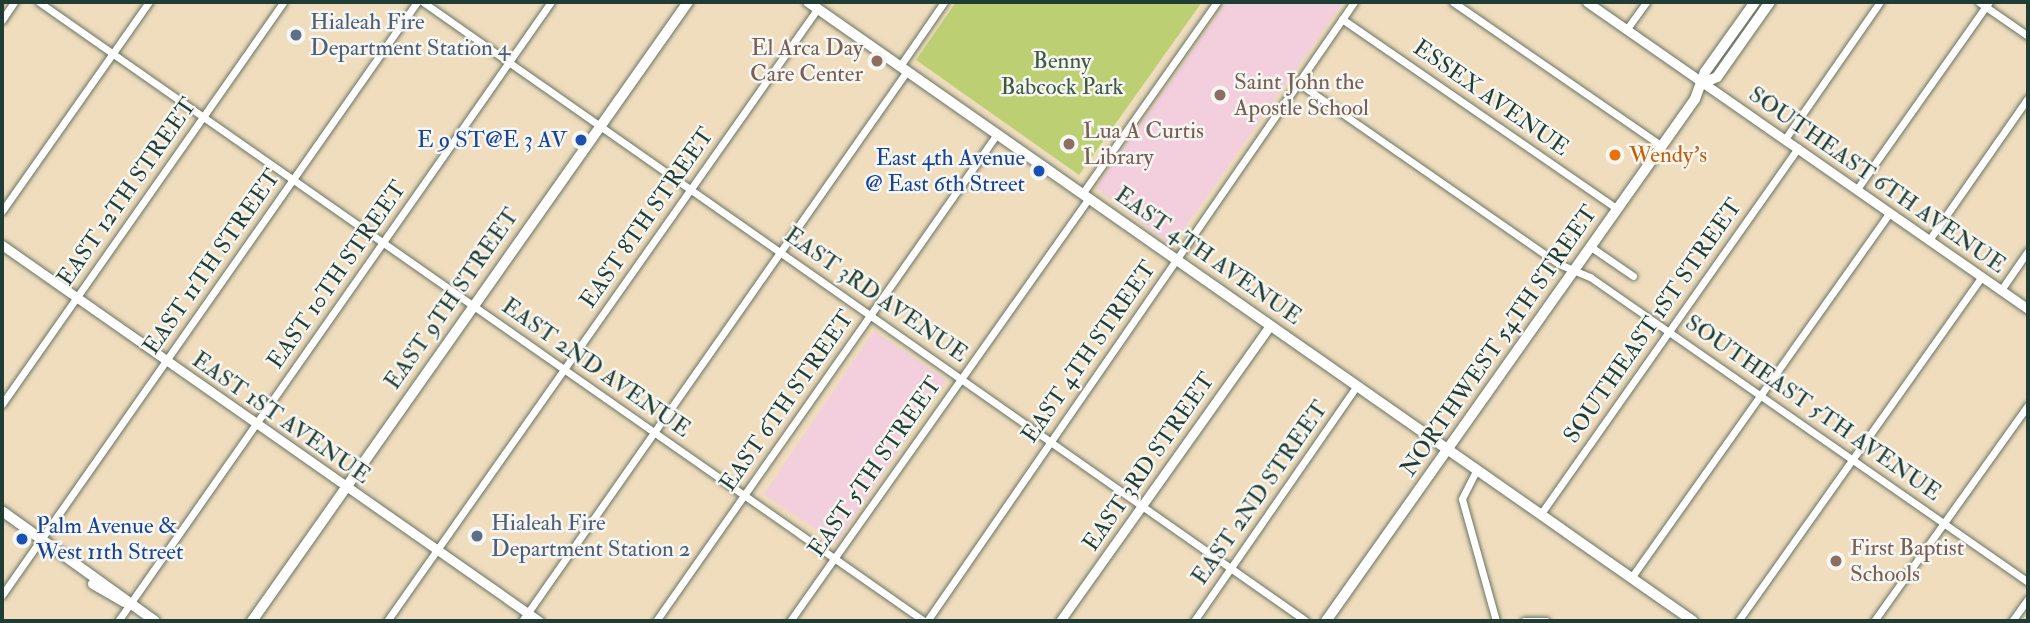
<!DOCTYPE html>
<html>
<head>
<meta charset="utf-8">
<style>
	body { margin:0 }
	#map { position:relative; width:2030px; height:623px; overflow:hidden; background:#f0ddbe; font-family:"IM FELL Double Pica",serif }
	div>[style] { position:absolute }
	.built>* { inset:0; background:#f3cfde; transform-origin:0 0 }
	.green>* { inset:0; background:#bcd073 }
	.roads { filter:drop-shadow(0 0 2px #687564) drop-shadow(0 0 2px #687564) }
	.minor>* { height:7px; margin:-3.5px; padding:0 3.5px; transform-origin:3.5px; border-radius:3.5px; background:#fff }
	.tertiary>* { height:9px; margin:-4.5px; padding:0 4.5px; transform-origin:4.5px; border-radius:4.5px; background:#fff }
	.secondary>* { height:10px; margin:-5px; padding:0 5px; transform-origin:5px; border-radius:5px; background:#fff }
	.dots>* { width:19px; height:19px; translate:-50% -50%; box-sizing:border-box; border:4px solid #f6f6f2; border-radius:50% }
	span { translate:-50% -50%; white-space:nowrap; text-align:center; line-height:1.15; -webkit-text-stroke:5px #f6f6f2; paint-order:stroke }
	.service-label { font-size:23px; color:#4e5e75 }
	.left { translate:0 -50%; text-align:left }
	.education-label { font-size:23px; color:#785e54 }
	.right { translate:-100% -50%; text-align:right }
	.park-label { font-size:23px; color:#3e5a41 }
	.street-label { font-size:23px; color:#1f3d34 }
	.transit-label { font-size:23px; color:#164399 }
	.food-label { font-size:23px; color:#c56008 }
	.frame { position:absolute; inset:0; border:4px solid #1f3d34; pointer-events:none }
</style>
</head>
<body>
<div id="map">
	<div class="built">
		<div style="clip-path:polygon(1227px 2px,1343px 2px,1172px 246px,1096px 188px)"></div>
		<div style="left:874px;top:331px;width:87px;height:197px;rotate:34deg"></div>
	</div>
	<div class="green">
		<div style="clip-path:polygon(956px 2px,1202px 2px,1079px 175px,916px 60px)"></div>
	</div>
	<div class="roads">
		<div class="minor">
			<div style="left:39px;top:2px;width:1080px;rotate:34.97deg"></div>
			<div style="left:423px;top:2px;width:1078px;rotate:35.03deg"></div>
			<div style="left:1453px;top:2px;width:254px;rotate:34.6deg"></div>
			<div style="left:1979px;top:2px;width:60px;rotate:34.8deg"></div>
			<div style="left:1342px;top:19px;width:334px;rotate:34.6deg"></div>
			<div style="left:2px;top:20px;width:22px;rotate:-56deg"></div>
			<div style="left:1626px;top:30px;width:34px;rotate:-54deg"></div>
			<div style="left:900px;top:66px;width:78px;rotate:-55.5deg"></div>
			<div style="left:1297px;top:82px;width:319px;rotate:34.8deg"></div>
			<div style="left:1559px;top:264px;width:34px;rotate:23deg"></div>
			<div style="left:1590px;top:277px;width:534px;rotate:34.85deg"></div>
			<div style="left:1785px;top:139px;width:167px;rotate:-55.3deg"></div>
			<div style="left:1857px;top:189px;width:229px;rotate:-54.8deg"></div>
			<div style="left:1082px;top:194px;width:235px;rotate:-54.9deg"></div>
			<div style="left:2px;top:211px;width:256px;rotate:-54.9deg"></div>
			<div style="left:1929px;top:240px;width:173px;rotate:-55.1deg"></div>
			<div style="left:1591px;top:247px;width:51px;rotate:34.6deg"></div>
			<div style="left:2001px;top:290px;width:47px;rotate:-55.3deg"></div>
			<div style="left:2px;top:404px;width:490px;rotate:-55deg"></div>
			<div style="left:1476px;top:471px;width:31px;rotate:117deg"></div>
			<div style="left:1462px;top:499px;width:127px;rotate:74.4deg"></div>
			<div style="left:1540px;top:515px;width:449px;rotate:-54.9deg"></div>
			<div style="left:1631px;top:578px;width:448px;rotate:-54.7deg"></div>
			<div style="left:2px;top:595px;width:724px;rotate:-55.01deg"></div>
			<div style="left:118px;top:621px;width:755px;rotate:-55.03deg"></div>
			<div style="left:387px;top:621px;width:749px;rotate:-54.89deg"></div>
			<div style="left:522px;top:621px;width:671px;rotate:-55.01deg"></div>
			<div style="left:656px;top:621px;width:595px;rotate:-55deg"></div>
			<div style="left:790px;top:621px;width:518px;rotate:-54.75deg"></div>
			<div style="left:927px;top:621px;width:752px;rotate:-55.4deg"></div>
			<div style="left:1194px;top:621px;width:286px;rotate:-55.3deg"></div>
			<div style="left:1524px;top:621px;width:22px"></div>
			<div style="left:1738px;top:621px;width:422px;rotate:-54.7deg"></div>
			<div style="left:1874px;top:621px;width:265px;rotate:-54.5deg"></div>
			<div style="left:2012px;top:621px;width:27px;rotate:-54deg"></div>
		</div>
		<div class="tertiary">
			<div style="left:1587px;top:2px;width:537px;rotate:34.84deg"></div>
			<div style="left:2px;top:245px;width:656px;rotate:35deg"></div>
			<div style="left:1060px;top:621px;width:363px;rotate:-54.6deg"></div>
		</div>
		<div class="secondary">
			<div style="left:808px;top:2px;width:1080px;rotate:34.97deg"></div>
			<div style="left:1703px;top:83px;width:15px;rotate:-23deg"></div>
			<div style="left:1717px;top:77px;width:92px;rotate:-54.8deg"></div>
			<div style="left:2px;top:511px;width:188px;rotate:35.7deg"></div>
			<div style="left:93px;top:584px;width:36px;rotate:30deg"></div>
			<div style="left:252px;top:621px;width:757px;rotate:-54.84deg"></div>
			<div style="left:1326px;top:621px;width:639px;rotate:-54.74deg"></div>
			<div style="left:1695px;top:99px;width:29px;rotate:-70deg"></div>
			<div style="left:1705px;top:72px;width:86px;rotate:-54.5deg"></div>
		</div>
	</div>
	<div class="dots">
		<div style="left:296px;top:35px;background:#5c6f8a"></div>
		<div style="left:877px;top:61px;background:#8d6e63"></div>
		<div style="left:1220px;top:95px;background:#8d6e63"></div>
		<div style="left:581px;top:140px;background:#1a4fb4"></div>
		<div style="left:1069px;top:144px;background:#8d6e63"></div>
		<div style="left:1615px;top:155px;background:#e8710a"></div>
		<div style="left:1039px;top:171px;background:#1a4fb4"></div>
		<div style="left:477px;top:536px;background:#5c6f8a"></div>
		<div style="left:22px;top:539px;background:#1a4fb4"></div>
		<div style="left:1836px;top:561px;background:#8d6e63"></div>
	</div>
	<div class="service-label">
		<span class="left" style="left:310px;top:35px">Hialeah Fire<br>Department Station 4</span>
		<span class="left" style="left:491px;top:536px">Hialeah Fire<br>Department Station 2</span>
	</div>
	<div class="education-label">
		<span class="right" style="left:863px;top:61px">El Arca Day<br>Care Center</span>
		<span class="left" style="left:1234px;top:95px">Saint John the<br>Apostle School</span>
		<span class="left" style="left:1083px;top:144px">Lua A Curtis<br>Library</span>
		<span class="left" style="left:1850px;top:561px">First Baptist<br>Schools</span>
	</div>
	<div class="park-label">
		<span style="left:1062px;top:74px">Benny<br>Babcock Park</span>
	</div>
	<div class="street-label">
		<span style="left:1491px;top:98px;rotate:35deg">ESSEX AVENUE</span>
		<span style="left:1877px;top:180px;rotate:35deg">SOUTHEAST 6TH AVENUE</span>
		<span style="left:127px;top:192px;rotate:-55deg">EAST 12TH STREET</span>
		<span style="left:647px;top:218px;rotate:-55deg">EAST 8TH STREET</span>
		<span style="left:1208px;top:256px;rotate:35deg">EAST 4TH AVENUE</span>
		<span style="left:212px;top:262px;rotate:-55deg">EAST 11TH STREET</span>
		<span style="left:337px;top:275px;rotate:-55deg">EAST 10TH STREET</span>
		<span style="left:876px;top:295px;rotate:35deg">EAST 3RD AVENUE</span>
		<span style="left:452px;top:299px;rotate:-55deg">EAST 9TH STREET</span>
		<span style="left:1653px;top:321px;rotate:-55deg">SOUTHEAST 1ST STREET</span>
		<span style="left:1499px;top:341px;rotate:-55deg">NORTHWEST 54TH STREET</span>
		<span style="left:1089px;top:352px;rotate:-55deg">EAST 4TH STREET</span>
		<span style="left:596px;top:368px;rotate:35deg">EAST 2ND AVENUE</span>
		<span style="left:787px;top:401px;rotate:-55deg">EAST 6TH STREET</span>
		<span style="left:1813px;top:408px;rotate:35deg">SOUTHEAST 5TH AVENUE</span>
		<span style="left:281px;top:418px;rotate:35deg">EAST 1ST AVENUE</span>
		<span style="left:1149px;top:462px;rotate:-55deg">EAST 3RD STREET</span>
		<span style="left:875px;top:467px;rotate:-55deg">EAST 5TH STREET</span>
		<span style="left:1260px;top:493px;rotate:-55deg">EAST 2ND STREET</span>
	</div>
	<div class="transit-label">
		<span class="right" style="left:567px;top:140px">E 9 ST@E 3 AV</span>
		<span class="right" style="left:1025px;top:171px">East 4th Avenue<br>@ East 6th Street</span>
		<span class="left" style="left:36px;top:539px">Palm Avenue &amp;<br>West 11th Street</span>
	</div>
	<div class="food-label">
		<span class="left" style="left:1629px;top:155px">Wendy's</span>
	</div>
	<div class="frame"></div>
</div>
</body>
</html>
